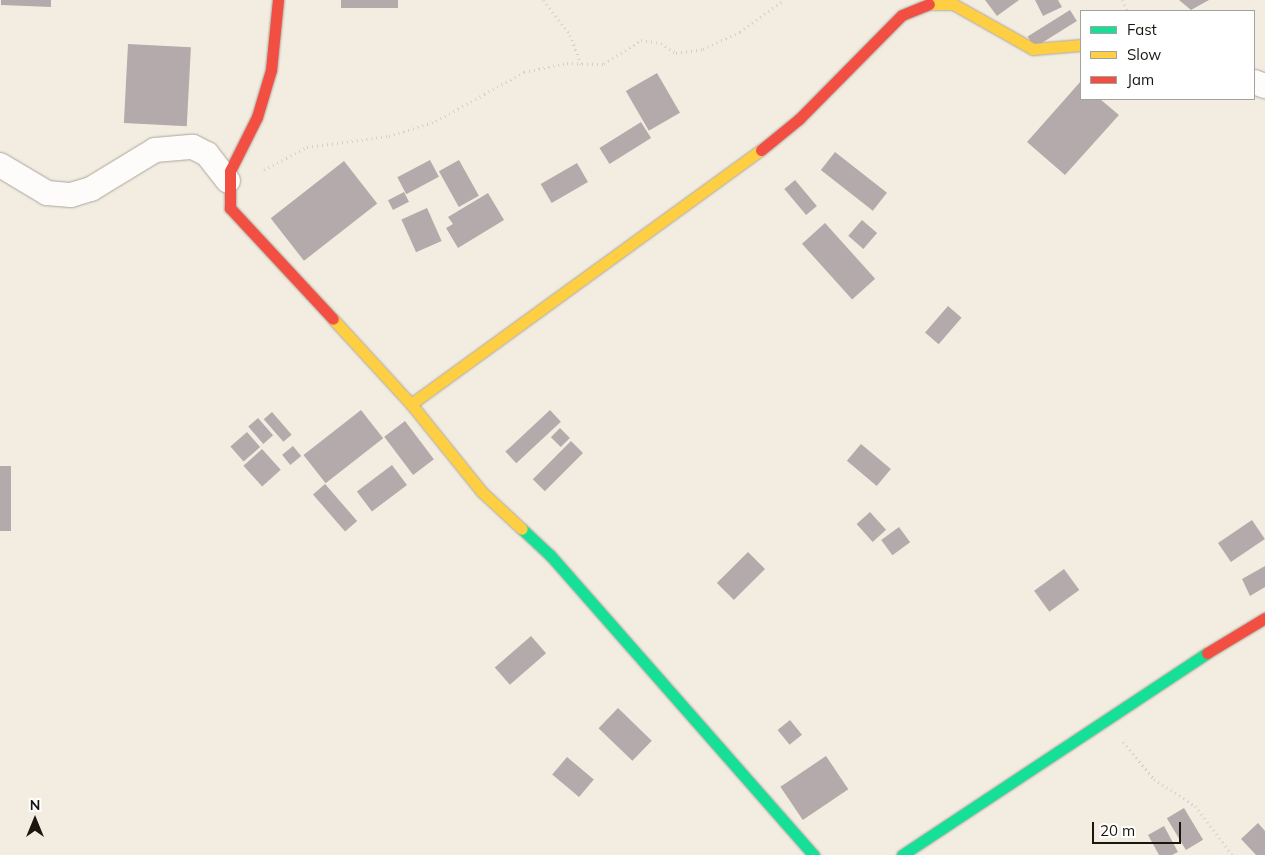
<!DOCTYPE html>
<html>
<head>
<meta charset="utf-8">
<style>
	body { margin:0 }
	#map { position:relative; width:1265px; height:855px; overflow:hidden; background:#f3ede1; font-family:Mulish,sans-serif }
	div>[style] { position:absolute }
	.building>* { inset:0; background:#b4aaac; transform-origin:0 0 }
	.path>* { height:3px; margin-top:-1.5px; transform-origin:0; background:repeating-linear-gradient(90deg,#d2d0cd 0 1px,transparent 0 5px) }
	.roads { filter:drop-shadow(0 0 1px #aba69d) drop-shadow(0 0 1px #aba69d) }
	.street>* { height:24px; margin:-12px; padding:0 12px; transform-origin:12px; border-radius:12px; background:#fdfcfa }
	.fast>* { height:11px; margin:-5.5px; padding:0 5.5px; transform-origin:5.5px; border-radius:5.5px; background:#16e098 }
	.slow>* { height:11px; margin:-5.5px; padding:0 5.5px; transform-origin:5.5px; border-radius:5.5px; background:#ffcf43 }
	.jam>* { height:11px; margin:-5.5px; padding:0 5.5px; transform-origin:5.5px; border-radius:5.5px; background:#f24e42 }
	span { translate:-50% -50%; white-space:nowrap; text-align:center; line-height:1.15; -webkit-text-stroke:4px #fff; paint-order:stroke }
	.legend { position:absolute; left:1080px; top:10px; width:175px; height:90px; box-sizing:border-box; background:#fff; border:1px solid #a3a29f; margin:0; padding:6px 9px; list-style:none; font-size:15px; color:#1a160f }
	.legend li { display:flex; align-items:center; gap:10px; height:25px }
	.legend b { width:25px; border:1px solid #a3a29f }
	.north { position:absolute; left:10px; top:795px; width:50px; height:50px; -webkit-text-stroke:4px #fff; paint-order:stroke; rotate:0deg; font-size:14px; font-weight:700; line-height:20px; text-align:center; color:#1a160f }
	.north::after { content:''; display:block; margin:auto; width:18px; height:22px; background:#1a160f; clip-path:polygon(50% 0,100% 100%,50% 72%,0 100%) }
	.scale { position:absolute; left:1092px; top:822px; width:89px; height:22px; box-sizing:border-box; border:2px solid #1a160f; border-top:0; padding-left:6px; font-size:15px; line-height:18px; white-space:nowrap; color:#1a160f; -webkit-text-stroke:4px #fff; paint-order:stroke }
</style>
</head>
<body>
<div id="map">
	<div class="building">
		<div style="clip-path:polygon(1px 0,51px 0,51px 7px,1px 5px)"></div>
		<div style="left:341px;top:0;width:57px;height:8px"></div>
		<div style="clip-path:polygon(985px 0,1019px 0,997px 16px)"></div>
		<div style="clip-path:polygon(1035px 0,1058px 0,1062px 7px,1043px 16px)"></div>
		<div style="clip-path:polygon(1179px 0,1209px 0,1191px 10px)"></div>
		<div style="left:1070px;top:10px;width:13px;height:50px;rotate:58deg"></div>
		<div style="left:128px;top:44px;width:63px;height:79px;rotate:3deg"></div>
		<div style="left:657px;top:73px;width:46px;height:36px;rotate:60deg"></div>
		<div style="clip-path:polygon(1081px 81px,1081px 99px,1100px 99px,1119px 115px,1065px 175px,1027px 142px)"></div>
		<div style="left:641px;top:122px;width:19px;height:49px;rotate:58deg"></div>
		<div style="left:835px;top:152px;width:66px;height:23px;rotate:38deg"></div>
		<div style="left:430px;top:160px;width:19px;height:37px;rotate:62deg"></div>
		<div style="left:459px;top:160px;width:41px;height:23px;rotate:61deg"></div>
		<div style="left:344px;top:161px;width:54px;height:93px;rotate:52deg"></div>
		<div style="left:577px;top:163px;width:22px;height:42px;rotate:60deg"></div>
		<div style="left:795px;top:180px;width:34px;height:14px;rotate:50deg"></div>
		<div style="left:404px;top:192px;width:11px;height:18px;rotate:63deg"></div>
		<div style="clip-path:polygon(488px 193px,504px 220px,458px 248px,446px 228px,453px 224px,448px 217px)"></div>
		<div style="left:427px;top:208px;width:36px;height:28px;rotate:66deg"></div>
		<div style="left:862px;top:220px;width:20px;height:21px;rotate:41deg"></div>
		<div style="left:825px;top:223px;width:75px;height:31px;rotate:48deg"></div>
		<div style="left:948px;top:306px;width:18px;height:35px;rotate:41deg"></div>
		<div style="left:361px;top:410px;width:36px;height:73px;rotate:52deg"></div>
		<div style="left:550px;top:410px;width:16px;height:61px;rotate:47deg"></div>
		<div style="left:272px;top:412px;width:30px;height:11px;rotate:49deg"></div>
		<div style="left:258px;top:418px;width:23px;height:13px;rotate:49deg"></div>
		<div style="left:405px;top:421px;width:48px;height:26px;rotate:53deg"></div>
		<div style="left:560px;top:428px;width:14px;height:13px;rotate:45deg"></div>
		<div style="left:247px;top:432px;width:20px;height:22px;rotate:49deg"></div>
		<div style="left:571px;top:441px;width:17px;height:54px;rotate:45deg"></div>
		<div style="left:861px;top:444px;width:39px;height:22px;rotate:40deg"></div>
		<div style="left:293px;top:446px;width:13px;height:14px;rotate:51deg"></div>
		<div style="left:262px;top:449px;width:28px;height:25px;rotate:48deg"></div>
		<div style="left:392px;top:465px;width:25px;height:44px;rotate:53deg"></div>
		<div style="left:0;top:466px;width:11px;height:65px"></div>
		<div style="left:325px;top:484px;width:49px;height:16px;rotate:49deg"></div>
		<div style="left:870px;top:512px;width:24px;height:18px;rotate:48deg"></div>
		<div style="left:1252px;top:520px;width:23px;height:41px;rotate:56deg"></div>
		<div style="left:899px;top:527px;width:19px;height:22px;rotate:54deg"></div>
		<div style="left:748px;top:552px;width:24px;height:44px;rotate:45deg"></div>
		<div style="clip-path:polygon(1265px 566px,1265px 587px,1250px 596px,1242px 579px)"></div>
		<div style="left:1064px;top:569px;width:26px;height:37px;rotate:54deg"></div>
		<div style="left:531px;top:636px;width:23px;height:48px;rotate:49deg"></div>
		<div style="left:618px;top:708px;width:47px;height:28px;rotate:44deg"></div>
		<div style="left:790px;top:720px;width:19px;height:16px;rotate:51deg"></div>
		<div style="left:826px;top:756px;width:40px;height:55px;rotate:56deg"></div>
		<div style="left:567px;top:757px;width:35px;height:23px;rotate:40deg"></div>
		<div style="left:1184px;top:808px;width:37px;height:20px;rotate:59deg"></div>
		<div style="clip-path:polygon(1258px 823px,1265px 831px,1265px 855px,1256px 855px,1241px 839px)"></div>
		<div style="clip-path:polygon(1164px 826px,1178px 852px,1172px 855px,1159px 855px,1148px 835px)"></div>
	</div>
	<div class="path">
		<div style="left:543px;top:0;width:44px;rotate:52.4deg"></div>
		<div style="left:570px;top:35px;width:31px;rotate:69deg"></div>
		<div style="left:1122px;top:0;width:13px;rotate:61deg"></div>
		<div style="left:264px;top:170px;width:49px;rotate:-28.1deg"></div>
		<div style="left:307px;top:147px;width:83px;rotate:-7.6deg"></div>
		<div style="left:389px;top:136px;width:49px;rotate:-17.7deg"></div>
		<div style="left:436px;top:121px;width:101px;rotate:-29.1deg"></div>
		<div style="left:524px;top:72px;width:44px;rotate:-11.8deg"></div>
		<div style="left:567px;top:63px;width:37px;rotate:2deg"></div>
		<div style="left:604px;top:64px;width:44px;rotate:-33deg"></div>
		<div style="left:641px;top:40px;width:20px;rotate:9deg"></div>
		<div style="left:661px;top:43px;width:18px;rotate:34deg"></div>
		<div style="left:676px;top:53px;width:27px;rotate:-8deg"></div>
		<div style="left:703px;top:49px;width:41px;rotate:-24.7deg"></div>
		<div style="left:740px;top:32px;width:54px;rotate:-36deg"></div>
		<div style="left:1123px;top:742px;width:48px;rotate:50deg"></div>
		<div style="left:1154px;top:779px;width:49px;rotate:33.4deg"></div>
		<div style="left:1195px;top:806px;width:61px;rotate:52.9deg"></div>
	</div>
	<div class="roads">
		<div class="street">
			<div style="left:1254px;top:82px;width:12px;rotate:20deg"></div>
			<div style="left:0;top:165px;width:55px;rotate:30.8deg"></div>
			<div style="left:47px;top:193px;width:24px;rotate:5deg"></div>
			<div style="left:71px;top:195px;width:21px;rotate:-17deg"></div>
			<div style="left:91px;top:189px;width:75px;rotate:-31.4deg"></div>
			<div style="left:155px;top:150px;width:38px;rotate:-5deg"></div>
			<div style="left:193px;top:147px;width:16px;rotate:27deg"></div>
			<div style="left:207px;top:154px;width:34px;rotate:52deg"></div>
		</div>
		<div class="fast">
			<div style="left:522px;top:529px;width:38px;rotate:43deg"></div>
			<div style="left:550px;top:555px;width:400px;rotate:48.7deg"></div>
			<div style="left:902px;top:855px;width:366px;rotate:-33.5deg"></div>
		</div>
		<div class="slow">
			<div style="left:929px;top:4px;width:24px"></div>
			<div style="left:953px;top:4px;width:92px;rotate:29.4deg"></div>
			<div style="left:1033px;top:49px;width:48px;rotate:-4.8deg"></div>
			<div style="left:333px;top:319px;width:115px;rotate:47.5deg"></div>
			<div style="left:411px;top:404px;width:113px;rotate:51.1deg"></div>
			<div style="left:482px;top:492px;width:54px;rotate:42.8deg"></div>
			<div style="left:411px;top:404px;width:432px;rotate:-36deg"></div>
		</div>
		<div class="jam">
			<div style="left:278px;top:0;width:70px;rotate:95.7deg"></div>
			<div style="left:271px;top:70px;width:49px;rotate:106.6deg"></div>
			<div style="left:257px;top:117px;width:60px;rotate:116.6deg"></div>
			<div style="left:230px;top:171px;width:37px;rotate:90deg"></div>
			<div style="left:230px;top:208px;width:151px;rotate:47.1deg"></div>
			<div style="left:761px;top:150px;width:49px;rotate:-39.2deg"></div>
			<div style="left:799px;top:119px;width:146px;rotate:-45.3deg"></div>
			<div style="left:902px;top:15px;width:29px;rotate:-22deg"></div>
			<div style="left:1207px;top:653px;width:68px;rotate:-31.1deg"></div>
		</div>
	</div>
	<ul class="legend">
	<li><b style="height:6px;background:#16e098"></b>Fast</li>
	<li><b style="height:6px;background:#ffcf43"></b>Slow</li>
	<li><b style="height:6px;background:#f24e42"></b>Jam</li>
	</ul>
	<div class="north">N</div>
	<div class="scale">20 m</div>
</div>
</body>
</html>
